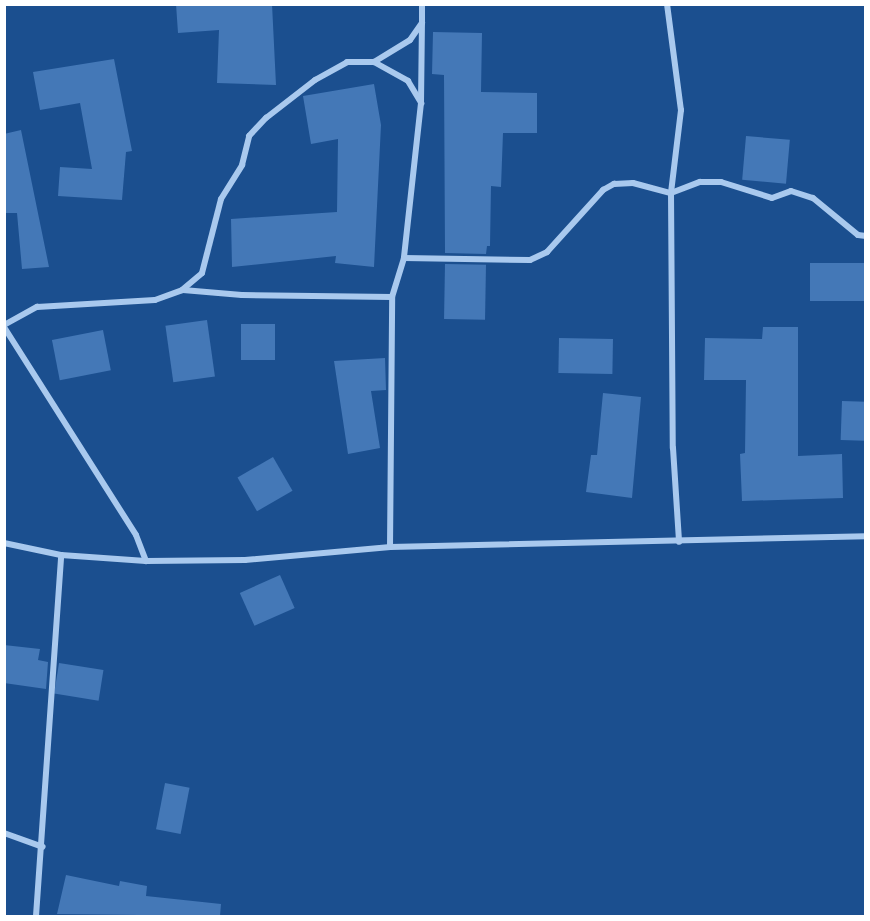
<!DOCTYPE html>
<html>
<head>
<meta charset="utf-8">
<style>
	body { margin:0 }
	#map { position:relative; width:870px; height:921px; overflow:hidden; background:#1b4f8f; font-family:"Work Sans",sans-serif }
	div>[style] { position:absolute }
	.building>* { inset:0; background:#4478b7; transform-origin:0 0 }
	.street>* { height:6px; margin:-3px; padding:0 3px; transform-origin:3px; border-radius:3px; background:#a9c9ee }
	span { translate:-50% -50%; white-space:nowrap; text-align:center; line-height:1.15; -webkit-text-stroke:6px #1b4f8f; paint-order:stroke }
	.frame { position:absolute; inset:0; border:6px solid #fff; pointer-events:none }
</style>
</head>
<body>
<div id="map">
	<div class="building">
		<div style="clip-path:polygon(176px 4px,272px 4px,276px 85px,217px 83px,219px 30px,178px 33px)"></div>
		<div style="clip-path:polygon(433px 32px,482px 33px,481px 92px,537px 93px,537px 133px,503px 133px,501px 187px,491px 186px,490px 246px,487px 246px,486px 254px,445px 253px,444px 75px,432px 74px)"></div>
		<div style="clip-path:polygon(114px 59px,132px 151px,126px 152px,122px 200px,58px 196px,60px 167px,92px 169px,80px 103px,40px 110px,33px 72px)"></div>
		<div style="clip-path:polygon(374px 84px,381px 125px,374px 267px,335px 263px,336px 256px,232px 267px,231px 219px,337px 212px,338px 139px,311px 144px,303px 96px)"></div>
		<div style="clip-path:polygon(21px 130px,49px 267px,22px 269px,17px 213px,4px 213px,4px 134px)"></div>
		<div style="left:746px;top:136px;width:44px;height:44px;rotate:5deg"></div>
		<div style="left:810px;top:263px;width:56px;height:38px"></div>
		<div style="left:445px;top:264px;width:41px;height:55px;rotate:1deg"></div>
		<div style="left:207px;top:320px;width:57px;height:42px;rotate:82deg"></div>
		<div style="left:241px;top:324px;width:34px;height:36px"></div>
		<div style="clip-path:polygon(763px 327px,798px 327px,798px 456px,842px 454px,843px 498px,742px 501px,740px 454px,745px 453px,746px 380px,704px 380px,705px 338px,762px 339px)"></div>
		<div style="left:103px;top:330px;width:41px;height:52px;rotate:79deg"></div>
		<div style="left:559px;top:338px;width:54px;height:35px;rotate:1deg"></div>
		<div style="clip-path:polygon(385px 358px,386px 390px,371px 391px,380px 448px,348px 454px,334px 361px)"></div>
		<div style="clip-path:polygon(603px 393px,641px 397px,632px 498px,586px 492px,591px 455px,597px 455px)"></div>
		<div style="left:842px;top:401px;width:24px;height:39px;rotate:2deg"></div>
		<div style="left:273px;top:457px;width:39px;height:41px;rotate:60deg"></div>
		<div style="left:280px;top:575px;width:36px;height:44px;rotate:66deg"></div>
		<div style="clip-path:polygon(4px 645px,40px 649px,38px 660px,48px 662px,46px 689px,4px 683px)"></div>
		<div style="left:59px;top:663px;width:45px;height:31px;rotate:9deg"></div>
		<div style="left:165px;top:783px;width:25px;height:47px;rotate:11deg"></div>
		<div style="clip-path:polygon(66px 875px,119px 886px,120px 881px,147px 886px,146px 896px,221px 904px,220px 916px,57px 914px)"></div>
	</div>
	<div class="street">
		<div style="left:667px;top:4px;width:107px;rotate:82.5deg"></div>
		<div style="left:681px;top:110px;width:84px;rotate:96.9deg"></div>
		<div style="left:671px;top:193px;width:255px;rotate:89.6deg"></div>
		<div style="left:673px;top:448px;width:94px;rotate:86.3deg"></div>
		<div style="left:374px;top:62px;width:42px;rotate:-31.4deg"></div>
		<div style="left:410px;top:40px;width:21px;rotate:-55deg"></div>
		<div style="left:422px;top:23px;width:19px;rotate:-90deg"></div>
		<div style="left:421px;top:102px;width:79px;rotate:-89.3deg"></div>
		<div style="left:183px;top:290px;width:59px;rotate:4.8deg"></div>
		<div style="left:242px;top:295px;width:150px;rotate:0.8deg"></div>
		<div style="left:4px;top:325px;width:38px;rotate:-29deg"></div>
		<div style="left:37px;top:307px;width:118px;rotate:-3.4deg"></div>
		<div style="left:155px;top:300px;width:29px;rotate:-20deg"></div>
		<div style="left:182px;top:290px;width:26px;rotate:-40deg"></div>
		<div style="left:202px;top:273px;width:76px;rotate:-75.6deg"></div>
		<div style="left:221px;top:199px;width:40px;rotate:-58deg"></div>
		<div style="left:242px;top:165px;width:30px;rotate:-76deg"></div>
		<div style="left:249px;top:136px;width:25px;rotate:-47deg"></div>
		<div style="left:266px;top:118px;width:62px;rotate:-37.8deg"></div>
		<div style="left:315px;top:80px;width:37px;rotate:-29deg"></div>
		<div style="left:347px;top:62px;width:27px"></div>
		<div style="left:374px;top:62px;width:39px;rotate:29deg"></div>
		<div style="left:408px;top:81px;width:26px;rotate:59deg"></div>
		<div style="left:421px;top:103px;width:156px;rotate:96.3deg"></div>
		<div style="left:404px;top:258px;width:126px;rotate:0.9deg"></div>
		<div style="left:530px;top:260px;width:19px;rotate:-25deg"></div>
		<div style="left:547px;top:252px;width:84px;rotate:-47.9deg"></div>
		<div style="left:603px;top:190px;width:13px;rotate:-29deg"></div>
		<div style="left:614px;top:184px;width:19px;rotate:-3deg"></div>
		<div style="left:633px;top:183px;width:39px;rotate:15deg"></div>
		<div style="left:671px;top:193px;width:31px;rotate:-21deg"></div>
		<div style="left:700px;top:182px;width:21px"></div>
		<div style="left:721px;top:182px;width:53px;rotate:17.4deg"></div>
		<div style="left:772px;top:198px;width:20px;rotate:-20deg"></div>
		<div style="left:791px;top:191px;width:23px;rotate:18deg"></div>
		<div style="left:813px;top:198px;width:58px;rotate:39.4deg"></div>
		<div style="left:858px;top:235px;width:8px;rotate:7deg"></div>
		<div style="left:4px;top:327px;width:246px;rotate:57.6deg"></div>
		<div style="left:136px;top:535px;width:28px;rotate:69deg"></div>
		<div style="left:4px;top:543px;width:58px;rotate:11.9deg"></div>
		<div style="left:61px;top:555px;width:85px;rotate:4deg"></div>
		<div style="left:146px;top:561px;width:99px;rotate:-0.6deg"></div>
		<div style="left:245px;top:560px;width:146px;rotate:-5.1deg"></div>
		<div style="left:390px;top:547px;width:476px;rotate:-1.3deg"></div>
		<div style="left:390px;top:547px;width:250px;rotate:-89.5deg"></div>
		<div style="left:392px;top:297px;width:41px;rotate:-72.9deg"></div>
		<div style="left:4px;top:833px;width:41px;rotate:19.7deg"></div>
		<div style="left:36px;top:916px;width:362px;rotate:-86deg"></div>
	</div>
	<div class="frame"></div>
</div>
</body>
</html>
